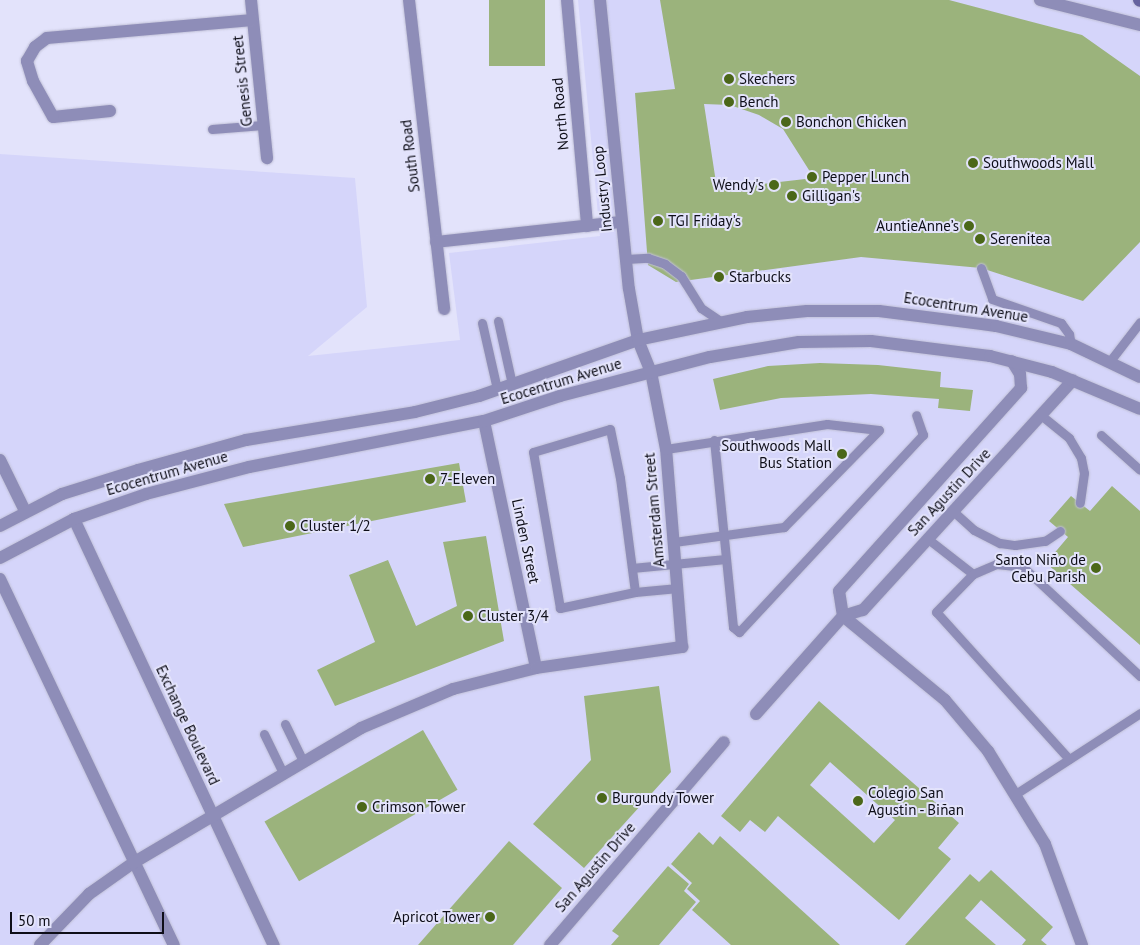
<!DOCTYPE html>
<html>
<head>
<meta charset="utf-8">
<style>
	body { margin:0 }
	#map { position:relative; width:1140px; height:945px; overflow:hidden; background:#e3e3fb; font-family:"PT Sans",sans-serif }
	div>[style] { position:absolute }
	.built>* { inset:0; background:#d5d5fa }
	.building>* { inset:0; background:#9bb37c; transform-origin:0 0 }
	.roads { filter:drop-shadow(0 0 1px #c1c1d7) drop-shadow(0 0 1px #c1c1d7) }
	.service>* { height:9px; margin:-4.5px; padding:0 4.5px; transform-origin:4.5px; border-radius:4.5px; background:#8e8db8 }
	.minor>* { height:12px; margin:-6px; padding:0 6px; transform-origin:6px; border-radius:6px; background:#8e8db8 }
	.tertiary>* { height:12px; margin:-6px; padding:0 6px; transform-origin:6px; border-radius:6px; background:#8e8db8 }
	.secondary>* { height:12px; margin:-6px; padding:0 6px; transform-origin:6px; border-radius:6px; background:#65629f }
	.dots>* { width:14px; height:14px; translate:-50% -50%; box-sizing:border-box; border:2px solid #e3e3fb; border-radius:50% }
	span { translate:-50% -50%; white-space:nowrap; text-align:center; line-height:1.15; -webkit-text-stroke:4px #e3e3fb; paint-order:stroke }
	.poi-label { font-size:15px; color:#0e0e18 }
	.left { translate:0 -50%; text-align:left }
	.right { translate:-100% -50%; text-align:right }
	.street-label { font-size:15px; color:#0e0e18 }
	.scale { position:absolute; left:10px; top:912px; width:154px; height:22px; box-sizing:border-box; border:2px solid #0e0e18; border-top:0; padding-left:6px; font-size:15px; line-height:18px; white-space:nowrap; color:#0e0e18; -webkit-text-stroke:4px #e3e3fb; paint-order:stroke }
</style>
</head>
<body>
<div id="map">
	<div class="built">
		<div style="clip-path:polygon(578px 0,1140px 0,1140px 945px,0 945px,0 154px,355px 178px,367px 307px,308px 356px,460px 340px,449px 253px,600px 236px)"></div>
	</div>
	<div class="building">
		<div style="left:489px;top:0;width:56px;height:66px"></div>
		<div style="clip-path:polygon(evenodd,660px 0,949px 0,1082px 35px,1140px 76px,1140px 242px,1083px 301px,981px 268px,861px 257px,676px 282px,648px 265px,635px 93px,675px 89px,660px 0,704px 104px,730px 105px,759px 115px,783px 129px,814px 178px,717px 189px,704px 104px)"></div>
		<div style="clip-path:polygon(820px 363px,878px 365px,941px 372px,940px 387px,973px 390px,970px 411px,938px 408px,939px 399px,871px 394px,781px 398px,720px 410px,713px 379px,768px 366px)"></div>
		<div style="clip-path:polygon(459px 463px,466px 502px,243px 547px,224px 504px)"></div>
		<div style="clip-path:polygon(1112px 486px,1140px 511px,1140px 645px,1046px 563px,1068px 537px,1049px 521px,1071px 496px,1090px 511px)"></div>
		<div style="clip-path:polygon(486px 536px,504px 641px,335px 706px,317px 670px,375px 642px,349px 575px,388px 560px,416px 626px,457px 606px,443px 542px)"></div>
		<div style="clip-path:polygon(659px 686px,671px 772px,584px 868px,533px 824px,591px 760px,584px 696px)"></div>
		<div style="clip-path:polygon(evenodd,819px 701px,959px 823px,938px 848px,951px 859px,899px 920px,778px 816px,765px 832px,750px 820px,740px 832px,721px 816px,819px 701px,830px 762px,895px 820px,874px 843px,810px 785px,830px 762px)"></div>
		<div style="left:423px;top:730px;width:69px;height:183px;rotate:60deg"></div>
		<div style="clip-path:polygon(699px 832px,713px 845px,720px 836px,840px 945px,731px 945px,692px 910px,700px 901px,687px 889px,692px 883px,671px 864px)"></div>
		<div style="clip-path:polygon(509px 841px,562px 888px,513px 945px,418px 945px)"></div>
		<div style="clip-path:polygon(668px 866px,689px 884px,684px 891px,696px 902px,659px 945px,611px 945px,619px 936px,612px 931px)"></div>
		<div style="clip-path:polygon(991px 870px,1053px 927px,1041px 940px,1047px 945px,1022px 945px,1026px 940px,981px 900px,965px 918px,996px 945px,905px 945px,970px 874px,979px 882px)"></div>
	</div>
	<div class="roads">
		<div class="service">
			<div style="left:212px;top:129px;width:51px;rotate:-4.5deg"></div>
			<div style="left:626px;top:259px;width:22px;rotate:-3deg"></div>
			<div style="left:648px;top:258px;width:18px;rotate:19deg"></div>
			<div style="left:665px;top:264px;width:20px;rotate:37deg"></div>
			<div style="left:681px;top:276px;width:38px;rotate:58deg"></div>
			<div style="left:701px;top:308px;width:25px;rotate:34deg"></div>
			<div style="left:981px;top:268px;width:33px;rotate:70deg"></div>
			<div style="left:992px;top:299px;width:73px;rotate:19.2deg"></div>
			<div style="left:1061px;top:323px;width:14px;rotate:54deg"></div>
			<div style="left:1069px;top:334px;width:10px;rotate:79deg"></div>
			<div style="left:498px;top:321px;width:65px;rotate:77.5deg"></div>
			<div style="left:482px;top:323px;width:68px;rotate:77.2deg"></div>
			<div style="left:1110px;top:361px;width:49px;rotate:-52.4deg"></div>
			<div style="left:1042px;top:416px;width:35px;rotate:39deg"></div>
			<div style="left:1069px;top:438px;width:23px;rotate:59deg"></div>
			<div style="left:1081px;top:458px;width:15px;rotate:79deg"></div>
			<div style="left:1084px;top:473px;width:30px;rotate:98deg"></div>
			<div style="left:610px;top:429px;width:50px;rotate:78.5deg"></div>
			<div style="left:620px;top:478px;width:115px;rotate:82.5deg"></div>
			<div style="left:635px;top:592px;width:77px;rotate:168deg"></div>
			<div style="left:560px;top:608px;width:158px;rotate:-99.8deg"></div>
			<div style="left:533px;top:452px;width:80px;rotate:-16.6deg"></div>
			<div style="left:1101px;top:435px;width:52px;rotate:41.9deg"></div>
			<div style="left:714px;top:440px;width:188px;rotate:84.2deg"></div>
			<div style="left:733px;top:627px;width:8px;rotate:40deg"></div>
			<div style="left:739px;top:632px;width:270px;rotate:-47deg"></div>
			<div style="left:923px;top:435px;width:21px;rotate:-109deg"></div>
			<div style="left:666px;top:449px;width:163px;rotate:-8.8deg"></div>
			<div style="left:827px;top:424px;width:52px;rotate:6.6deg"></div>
			<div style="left:879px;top:430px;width:136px;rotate:134.4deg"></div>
			<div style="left:784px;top:527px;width:111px;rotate:172.2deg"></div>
			<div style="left:954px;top:512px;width:27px;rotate:42deg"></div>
			<div style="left:974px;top:530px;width:29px;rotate:27deg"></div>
			<div style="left:1000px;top:543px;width:15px;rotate:8deg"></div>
			<div style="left:1015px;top:545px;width:30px;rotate:-8deg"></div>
			<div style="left:1045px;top:541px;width:18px;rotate:-34deg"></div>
			<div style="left:928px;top:539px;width:57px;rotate:37.9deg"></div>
			<div style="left:632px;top:568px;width:94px;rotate:-5.5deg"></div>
			<div style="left:635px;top:592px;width:43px;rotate:-5.3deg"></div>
			<div style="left:285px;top:724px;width:41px;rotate:64.1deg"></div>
			<div style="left:264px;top:734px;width:43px;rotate:64deg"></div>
			<div style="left:1069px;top:759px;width:198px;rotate:-132.1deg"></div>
			<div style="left:936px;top:612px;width:53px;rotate:-45.8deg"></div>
			<div style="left:973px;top:574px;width:25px;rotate:-23deg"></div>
			<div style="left:996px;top:564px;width:27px;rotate:6deg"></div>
			<div style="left:1023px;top:567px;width:160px;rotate:43deg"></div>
			<div style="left:1017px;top:793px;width:147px;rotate:-33deg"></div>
		</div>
		<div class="minor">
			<div style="left:251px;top:0;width:159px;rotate:84.2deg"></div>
			<div style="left:409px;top:0;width:311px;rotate:83.5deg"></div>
			<div style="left:567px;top:0;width:227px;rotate:84.9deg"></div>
			<div style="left:110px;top:111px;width:57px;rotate:174deg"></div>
			<div style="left:53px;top:117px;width:41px;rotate:-119.1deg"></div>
			<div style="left:33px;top:81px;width:21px;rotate:-107deg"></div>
			<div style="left:27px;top:61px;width:16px;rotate:-60deg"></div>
			<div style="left:35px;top:47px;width:15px;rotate:-37deg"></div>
			<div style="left:47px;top:38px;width:206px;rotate:-5deg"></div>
			<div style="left:436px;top:242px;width:186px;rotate:-6.2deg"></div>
			<div style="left:484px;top:421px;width:252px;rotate:78.1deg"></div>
			<div style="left:0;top:460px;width:57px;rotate:63.9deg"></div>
			<div style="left:74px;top:519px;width:471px;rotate:64.9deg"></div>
			<div style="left:0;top:579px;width:405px;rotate:64.6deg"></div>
			<div style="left:843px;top:616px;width:132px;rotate:39.5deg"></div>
			<div style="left:945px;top:700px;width:67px;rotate:49.9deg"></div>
			<div style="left:988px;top:751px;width:109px;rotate:58.5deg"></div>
			<div style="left:1045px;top:844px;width:108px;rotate:69.9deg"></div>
			<div style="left:843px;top:616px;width:25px;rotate:-99deg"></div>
			<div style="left:839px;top:591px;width:273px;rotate:-48.1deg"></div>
			<div style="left:1021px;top:388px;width:14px;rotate:-94deg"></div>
			<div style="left:1020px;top:374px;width:15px;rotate:-122deg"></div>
			<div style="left:756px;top:714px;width:131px;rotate:-48.4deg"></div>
			<div style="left:843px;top:616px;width:21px;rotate:-17deg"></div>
			<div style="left:863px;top:610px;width:311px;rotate:-47.6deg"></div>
			<div style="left:40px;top:945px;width:71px;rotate:-46.1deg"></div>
			<div style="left:89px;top:894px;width:54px;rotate:-35.2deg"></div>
			<div style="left:133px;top:863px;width:265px;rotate:-30.6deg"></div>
			<div style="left:361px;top:728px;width:100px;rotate:-23deg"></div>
			<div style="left:453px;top:689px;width:86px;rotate:-14.2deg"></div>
			<div style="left:536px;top:668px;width:148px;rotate:-8.2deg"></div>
			<div style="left:682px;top:647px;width:199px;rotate:-94.6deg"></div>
			<div style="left:666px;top:449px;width:78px;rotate:-101deg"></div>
			<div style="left:550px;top:945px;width:267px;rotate:-49.4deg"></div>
		</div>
		<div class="tertiary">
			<div style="left:600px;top:0;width:290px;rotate:84.3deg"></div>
			<div style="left:629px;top:289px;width:52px;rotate:80deg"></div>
			<div style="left:638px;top:340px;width:35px;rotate:68deg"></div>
			<div style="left:1040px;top:0;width:103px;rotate:14deg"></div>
			<div style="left:0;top:526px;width:70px;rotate:-27.3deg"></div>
			<div style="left:62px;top:494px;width:80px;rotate:-17.5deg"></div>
			<div style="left:138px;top:470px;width:112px;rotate:-15.5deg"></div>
			<div style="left:246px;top:440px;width:171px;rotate:-9.4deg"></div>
			<div style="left:415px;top:412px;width:66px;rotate:-14deg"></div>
			<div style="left:479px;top:396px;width:169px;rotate:-19.4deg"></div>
			<div style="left:638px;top:340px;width:111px;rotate:-11.9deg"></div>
			<div style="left:747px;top:317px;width:60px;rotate:-5.7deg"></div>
			<div style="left:807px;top:311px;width:72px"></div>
			<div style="left:879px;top:311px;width:118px;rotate:7.3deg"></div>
			<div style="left:996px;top:326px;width:77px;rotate:13.5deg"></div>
			<div style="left:1071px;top:344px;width:76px;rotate:25.6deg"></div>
			<div style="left:0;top:558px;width:84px;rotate:-27.8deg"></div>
			<div style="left:74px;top:519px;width:76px;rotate:-19.1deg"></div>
			<div style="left:146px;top:494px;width:106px;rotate:-14.7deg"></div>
			<div style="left:249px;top:467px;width:239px;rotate:-11.1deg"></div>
			<div style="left:484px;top:421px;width:80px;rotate:-18.2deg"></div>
			<div style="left:560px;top:396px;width:155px;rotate:-14.6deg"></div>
			<div style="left:710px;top:357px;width:90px;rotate:-9.6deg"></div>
			<div style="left:799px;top:342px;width:72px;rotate:-0.8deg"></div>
			<div style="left:871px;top:341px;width:120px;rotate:7.2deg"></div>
			<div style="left:990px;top:356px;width:64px;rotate:14.5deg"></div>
			<div style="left:1052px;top:372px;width:95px;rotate:22.8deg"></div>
		</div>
		<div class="secondary">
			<div style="left:1139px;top:0;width:1px;rotate:45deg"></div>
		</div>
	</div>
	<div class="dots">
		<div style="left:729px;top:79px;background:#4b6719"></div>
		<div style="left:729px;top:102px;background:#4b6719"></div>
		<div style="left:786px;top:122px;background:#4b6719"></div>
		<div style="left:973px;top:163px;background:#4b6719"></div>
		<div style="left:812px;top:177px;background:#4b6719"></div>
		<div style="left:774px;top:185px;background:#4b6719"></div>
		<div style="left:792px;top:196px;background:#4b6719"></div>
		<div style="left:658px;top:221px;background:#4b6719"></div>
		<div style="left:969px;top:226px;background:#4b6719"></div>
		<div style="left:980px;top:239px;background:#4b6719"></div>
		<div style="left:719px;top:277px;background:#4b6719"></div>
		<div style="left:842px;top:454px;background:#4b6719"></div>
		<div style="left:430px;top:479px;background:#4b6719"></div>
		<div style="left:290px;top:526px;background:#4b6719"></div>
		<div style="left:1096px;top:568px;background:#4b6719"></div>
		<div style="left:468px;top:616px;background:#4b6719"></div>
		<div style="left:602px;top:798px;background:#4b6719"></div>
		<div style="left:858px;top:801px;background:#4b6719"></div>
		<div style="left:362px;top:807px;background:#4b6719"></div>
		<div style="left:490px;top:917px;background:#4b6719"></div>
	</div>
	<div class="poi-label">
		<span class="left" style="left:739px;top:79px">Skechers</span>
		<span class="left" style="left:739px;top:102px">Bench</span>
		<span class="left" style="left:796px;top:122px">Bonchon Chicken</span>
		<span class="left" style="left:983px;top:163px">Southwoods Mall</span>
		<span class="left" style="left:822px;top:177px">Pepper Lunch</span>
		<span class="right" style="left:764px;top:185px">Wendy's</span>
		<span class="left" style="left:802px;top:196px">Gilligan's</span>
		<span class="left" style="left:668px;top:221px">TGI Friday's</span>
		<span class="right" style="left:959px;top:226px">AuntieAnne’s</span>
		<span class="left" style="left:990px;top:239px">Serenitea</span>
		<span class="left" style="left:729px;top:277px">Starbucks</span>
		<span class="right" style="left:832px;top:454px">Southwoods Mall<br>Bus Station</span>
		<span class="left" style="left:440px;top:479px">7-Eleven</span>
		<span class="left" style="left:300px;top:526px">Cluster 1/2</span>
		<span class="right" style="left:1086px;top:568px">Santo Niño de<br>Cebu Parish</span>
		<span class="left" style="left:478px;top:616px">Cluster 3/4</span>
		<span class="left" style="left:868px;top:801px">Colegio San<br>Agustin - Biñan</span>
		<span class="left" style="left:612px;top:798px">Burgundy Tower</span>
		<span class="left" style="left:372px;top:807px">Crimson Tower</span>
		<span class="right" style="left:480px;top:917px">Apricot Tower</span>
	</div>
	<div class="street-label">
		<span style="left:242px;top:81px;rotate:-96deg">Genesis Street</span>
		<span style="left:560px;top:114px;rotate:-95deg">North Road</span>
		<span style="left:410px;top:156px;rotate:-97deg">South Road</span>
		<span style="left:602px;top:189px;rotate:-96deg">Industry Loop</span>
		<span style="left:966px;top:307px;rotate:9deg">Ecocentrum Avenue</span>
		<span style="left:561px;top:381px;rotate:-17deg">Ecocentrum Avenue</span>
		<span style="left:167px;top:473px;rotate:-16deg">Ecocentrum Avenue</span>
		<span style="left:949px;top:492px;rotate:-47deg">San Agustin Drive</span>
		<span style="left:654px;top:510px;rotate:-95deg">Amsterdam Street</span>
		<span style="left:526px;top:541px;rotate:78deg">Linden Street</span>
		<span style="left:188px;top:725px;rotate:65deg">Exchange Boulevard</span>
		<span style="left:595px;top:867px;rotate:-49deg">San Agustin Drive</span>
	</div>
	<div class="scale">50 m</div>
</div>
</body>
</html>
